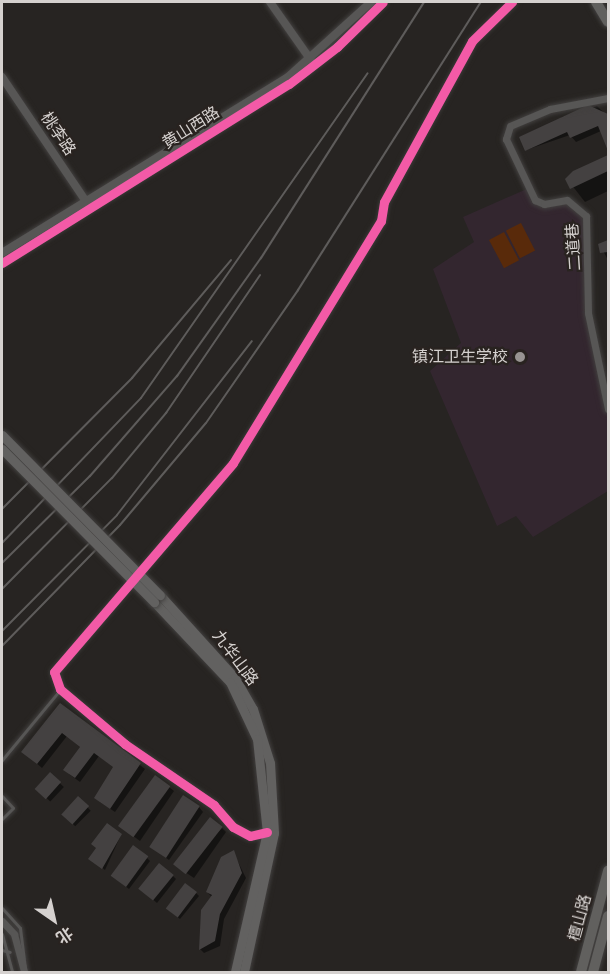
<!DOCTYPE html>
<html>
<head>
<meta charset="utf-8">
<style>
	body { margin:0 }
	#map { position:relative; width:610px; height:974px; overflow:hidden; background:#272422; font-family:"Alegreya Sans","Noto Sans SC",sans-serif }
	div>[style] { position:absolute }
	.education>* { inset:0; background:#33262f }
	.green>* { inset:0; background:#592a0a; transform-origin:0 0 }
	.shadow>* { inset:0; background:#0007; transform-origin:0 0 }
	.building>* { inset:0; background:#444141; transform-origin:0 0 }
	.roads { filter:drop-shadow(0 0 2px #42403f) drop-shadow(0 0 2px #42403f) }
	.service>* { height:3px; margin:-1.5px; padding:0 1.5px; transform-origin:1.5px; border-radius:1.5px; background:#575655 }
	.minor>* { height:7px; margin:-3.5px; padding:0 3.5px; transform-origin:3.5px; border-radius:3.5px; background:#575655 }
	.tertiary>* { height:8px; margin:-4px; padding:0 4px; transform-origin:4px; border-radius:4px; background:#575655 }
	.secondary>* { height:9px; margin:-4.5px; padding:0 4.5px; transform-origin:4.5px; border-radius:4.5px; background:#626160 }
	.primary>* { height:10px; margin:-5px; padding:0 5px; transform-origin:5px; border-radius:5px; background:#61605e }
	.rail>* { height:2px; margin:-1px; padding:0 1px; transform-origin:1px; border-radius:1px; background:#5e5c5b }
	.bridges { filter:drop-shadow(0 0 2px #42403f) drop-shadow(0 0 2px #42403f) }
	.secondary-bridge>* { height:9px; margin:-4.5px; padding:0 4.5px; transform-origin:4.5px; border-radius:4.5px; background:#626160 }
	.cycleway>* { height:9px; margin:-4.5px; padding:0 4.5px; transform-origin:4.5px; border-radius:4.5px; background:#f35aa7 }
	.dots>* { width:16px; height:16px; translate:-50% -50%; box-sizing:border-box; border:3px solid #292320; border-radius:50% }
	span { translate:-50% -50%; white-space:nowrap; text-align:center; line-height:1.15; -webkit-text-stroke:4.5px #292320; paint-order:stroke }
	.street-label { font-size:16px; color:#d5d1cf }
	.poi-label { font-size:16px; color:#d5d1cf }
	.right { translate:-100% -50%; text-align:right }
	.frame { position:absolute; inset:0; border:3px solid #d5d1cf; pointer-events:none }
	.north { position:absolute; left:24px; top:890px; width:60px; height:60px; -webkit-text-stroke:4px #292320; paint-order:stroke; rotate:146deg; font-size:16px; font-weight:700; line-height:24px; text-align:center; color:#d5d1cf }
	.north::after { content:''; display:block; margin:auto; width:21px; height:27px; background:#d5d1cf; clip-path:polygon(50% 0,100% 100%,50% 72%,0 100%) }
</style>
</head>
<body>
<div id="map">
	<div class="education">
		<div style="clip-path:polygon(529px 188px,535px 200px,544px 204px,567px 200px,586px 216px,588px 313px,608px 409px,608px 491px,533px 537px,516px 516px,497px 526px,430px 371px,461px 343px,433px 269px,474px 242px,463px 217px)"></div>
	</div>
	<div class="green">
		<div style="left:521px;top:223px;width:31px;height:17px;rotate:63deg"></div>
		<div style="left:504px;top:232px;width:32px;height:17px;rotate:62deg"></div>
	</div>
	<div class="shadow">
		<div style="clip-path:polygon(597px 106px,608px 117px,608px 147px,601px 131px,576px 142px,570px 135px,526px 150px,562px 117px)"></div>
		<div style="clip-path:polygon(608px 157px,608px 191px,585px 202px,567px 179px)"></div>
		<div style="clip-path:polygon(608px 243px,608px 260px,600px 245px)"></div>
		<div style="clip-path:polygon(61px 705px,145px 769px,115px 812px,100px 802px,115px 768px,99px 756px,80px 782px,69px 774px,81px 748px,67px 736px,42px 768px,28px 756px)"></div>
		<div style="left:50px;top:774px;width:19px;height:20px;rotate:43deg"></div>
		<div style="clip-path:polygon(169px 787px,174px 791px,140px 841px,121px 827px)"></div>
		<div style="left:78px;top:798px;width:18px;height:22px;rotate:45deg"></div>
		<div style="clip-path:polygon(199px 807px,203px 812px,169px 860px,154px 849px)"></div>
		<div style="clip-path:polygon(222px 828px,226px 832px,194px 878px,182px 870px)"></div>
		<div style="clip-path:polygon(121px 835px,105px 870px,90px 858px,98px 849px)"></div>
		<div style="clip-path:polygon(233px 852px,246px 878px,224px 919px,220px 946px,204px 953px,200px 949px,212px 897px,207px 892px)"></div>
		<div style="clip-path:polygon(147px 858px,150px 861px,129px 889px,115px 878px)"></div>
		<div style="clip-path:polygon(173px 876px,176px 879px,157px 903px,144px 892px)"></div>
		<div style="clip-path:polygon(196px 893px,199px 896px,180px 919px,170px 911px)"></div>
	</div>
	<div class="building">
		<div style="clip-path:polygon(588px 105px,608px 114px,608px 151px,598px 126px,570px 138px,567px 132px,525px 151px,519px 137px)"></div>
		<div style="clip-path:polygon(608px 155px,608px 171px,570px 189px,565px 179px,573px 171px)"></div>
		<div style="clip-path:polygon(608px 240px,608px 252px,600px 253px,598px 244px)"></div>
		<div style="clip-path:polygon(60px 703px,141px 763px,110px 809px,94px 798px,113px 767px,94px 753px,75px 778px,63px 770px,80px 747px,62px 733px,37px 764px,21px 752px)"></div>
		<div style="left:50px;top:772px;width:15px;height:23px;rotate:42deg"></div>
		<div style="left:155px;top:775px;width:19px;height:63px;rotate:36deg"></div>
		<div style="left:183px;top:795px;width:20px;height:62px;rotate:33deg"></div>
		<div style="left:78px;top:796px;width:15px;height:25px;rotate:42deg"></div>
		<div style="left:210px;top:817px;width:16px;height:60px;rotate:38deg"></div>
		<div style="clip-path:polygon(107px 823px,122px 834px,102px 869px,88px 859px,96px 848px,91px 844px)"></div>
		<div style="left:133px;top:845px;width:19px;height:38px;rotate:36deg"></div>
		<div style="clip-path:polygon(234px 850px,242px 873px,220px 914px,215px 941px,199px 950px,201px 910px,212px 895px,206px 892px,221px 857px)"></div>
		<div style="left:159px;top:863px;width:19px;height:33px;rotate:39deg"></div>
		<div style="left:185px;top:883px;width:15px;height:32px;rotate:37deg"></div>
	</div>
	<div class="roads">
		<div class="service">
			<div style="left:2px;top:760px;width:91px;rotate:-50.4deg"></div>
			<div style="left:2px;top:796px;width:16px;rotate:47deg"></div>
			<div style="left:13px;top:808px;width:16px;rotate:135deg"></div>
			<div style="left:2px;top:908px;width:27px;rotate:48deg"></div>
			<div style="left:20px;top:928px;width:40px;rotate:82.9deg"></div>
			<div style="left:2px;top:934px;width:39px;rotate:75deg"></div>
			<div style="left:2px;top:950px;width:8px;rotate:14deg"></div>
		</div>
		<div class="minor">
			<div style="left:608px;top:98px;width:59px;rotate:169.3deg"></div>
			<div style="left:550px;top:109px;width:43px;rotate:157deg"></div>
			<div style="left:510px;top:126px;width:14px;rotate:107deg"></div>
			<div style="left:506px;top:139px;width:68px;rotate:64.6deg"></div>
			<div style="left:535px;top:200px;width:10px;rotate:24deg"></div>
			<div style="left:544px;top:204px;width:23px;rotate:-10deg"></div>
			<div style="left:567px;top:200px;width:25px;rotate:40deg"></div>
			<div style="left:586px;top:216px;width:97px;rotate:88.8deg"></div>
			<div style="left:588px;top:313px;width:98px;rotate:78.2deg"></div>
			<div style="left:267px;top:832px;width:17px;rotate:167deg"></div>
			<div style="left:250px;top:836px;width:19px;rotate:-152deg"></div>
			<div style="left:233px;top:827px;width:29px;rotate:-131deg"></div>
			<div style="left:214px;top:805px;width:108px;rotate:-145.6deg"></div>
			<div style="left:125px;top:744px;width:85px;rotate:-139.8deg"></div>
			<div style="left:60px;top:689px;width:18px;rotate:-109deg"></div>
			<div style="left:54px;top:672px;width:275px;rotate:-49.4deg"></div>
			<div style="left:233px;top:463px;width:284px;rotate:-58.6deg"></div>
			<div style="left:381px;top:221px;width:19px;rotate:-81deg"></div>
			<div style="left:384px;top:202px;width:183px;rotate:-61.3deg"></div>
			<div style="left:472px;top:41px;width:56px;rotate:-44.3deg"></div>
			<div style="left:2px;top:921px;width:18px;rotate:47deg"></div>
			<div style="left:14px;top:934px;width:39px;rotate:75deg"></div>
		</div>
		<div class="tertiary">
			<div style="left:270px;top:2px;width:70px;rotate:54.9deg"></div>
			<div style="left:2px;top:77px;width:156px;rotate:56deg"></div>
			<div style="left:2px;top:253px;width:336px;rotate:-31.6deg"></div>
			<div style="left:288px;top:77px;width:112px;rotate:-42.1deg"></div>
			<div style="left:2px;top:263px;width:338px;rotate:-32deg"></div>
			<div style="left:289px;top:84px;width:61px;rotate:-37.6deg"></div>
			<div style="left:337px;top:47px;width:64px;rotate:-44.4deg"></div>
		</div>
		<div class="secondary">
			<div style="left:160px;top:595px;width:112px;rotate:47.9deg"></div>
			<div style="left:235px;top:678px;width:36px;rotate:60deg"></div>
			<div style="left:253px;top:709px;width:57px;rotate:72.5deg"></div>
			<div style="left:270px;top:763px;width:70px;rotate:86.7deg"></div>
			<div style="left:274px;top:833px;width:142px;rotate:102.2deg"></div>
			<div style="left:154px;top:602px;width:110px;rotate:46.5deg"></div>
			<div style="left:230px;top:682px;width:63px;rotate:64.7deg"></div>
			<div style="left:257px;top:739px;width:94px;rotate:83.9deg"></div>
			<div style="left:267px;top:832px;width:144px;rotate:102.9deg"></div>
		</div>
		<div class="primary">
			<div style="left:596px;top:2px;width:23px;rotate:59deg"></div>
			<div style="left:581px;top:972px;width:105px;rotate:-75deg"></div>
			<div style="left:593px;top:972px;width:58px;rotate:-75deg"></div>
		</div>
	</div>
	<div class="rail">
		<div style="left:2px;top:509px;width:185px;rotate:-45.2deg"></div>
		<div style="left:132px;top:378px;width:154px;rotate:-50deg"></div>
		<div style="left:2px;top:543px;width:201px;rotate:-46.2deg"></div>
		<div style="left:141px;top:398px;width:396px;rotate:-55.1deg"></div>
		<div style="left:2px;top:563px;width:124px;rotate:-44.7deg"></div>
		<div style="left:90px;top:476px;width:133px;rotate:-49deg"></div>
		<div style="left:177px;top:376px;width:145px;rotate:-54.6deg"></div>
		<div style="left:261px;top:258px;width:303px;rotate:-57.5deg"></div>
		<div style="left:2px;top:589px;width:156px;rotate:-45.3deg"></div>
		<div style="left:112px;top:478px;width:85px;rotate:-50.3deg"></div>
		<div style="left:166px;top:413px;width:167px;rotate:-55.7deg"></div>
		<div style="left:2px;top:631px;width:163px;rotate:-45.2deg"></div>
		<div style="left:117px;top:515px;width:220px;rotate:-52.2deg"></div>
		<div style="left:2px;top:646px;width:169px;rotate:-45.7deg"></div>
		<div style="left:120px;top:525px;width:133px;rotate:-49.9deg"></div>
		<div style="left:206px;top:423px;width:162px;rotate:-55.3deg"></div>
		<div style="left:298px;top:290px;width:341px;rotate:-57.6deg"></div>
	</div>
	<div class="bridges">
		<div class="secondary-bridge">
			<div style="left:2px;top:435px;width:225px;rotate:45.4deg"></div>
			<div style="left:2px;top:449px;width:216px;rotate:45.2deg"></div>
		</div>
	</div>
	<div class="cycleway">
		<div style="left:2px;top:263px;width:338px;rotate:-32deg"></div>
		<div style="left:289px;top:84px;width:61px;rotate:-37.6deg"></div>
		<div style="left:337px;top:47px;width:64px;rotate:-44.4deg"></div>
		<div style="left:267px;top:832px;width:17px;rotate:167deg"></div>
		<div style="left:250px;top:836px;width:19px;rotate:-152deg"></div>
		<div style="left:233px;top:827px;width:29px;rotate:-131deg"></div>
		<div style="left:214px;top:805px;width:108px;rotate:-145.6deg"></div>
		<div style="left:125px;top:744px;width:85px;rotate:-139.8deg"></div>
		<div style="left:60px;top:689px;width:18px;rotate:-109deg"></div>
		<div style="left:54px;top:672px;width:275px;rotate:-49.4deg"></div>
		<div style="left:233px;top:463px;width:284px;rotate:-58.6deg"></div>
		<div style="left:381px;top:221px;width:19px;rotate:-81deg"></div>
		<div style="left:384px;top:202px;width:183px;rotate:-61.3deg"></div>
		<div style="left:472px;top:41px;width:56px;rotate:-44.3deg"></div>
	</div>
	<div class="dots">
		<div style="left:520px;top:357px;background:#989492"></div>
	</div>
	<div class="street-label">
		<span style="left:191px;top:128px;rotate:-32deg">黄山西路</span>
		<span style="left:58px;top:134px;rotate:56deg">桃李路</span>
		<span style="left:574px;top:247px;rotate:-94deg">二道巷</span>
		<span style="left:235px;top:658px;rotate:53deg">九华山路</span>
		<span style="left:580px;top:918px;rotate:-75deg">檀山路</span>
	</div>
	<div class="poi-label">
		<span class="right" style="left:508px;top:357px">镇江卫生学校</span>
	</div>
	<div class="frame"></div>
	<div class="north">北</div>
</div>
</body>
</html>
